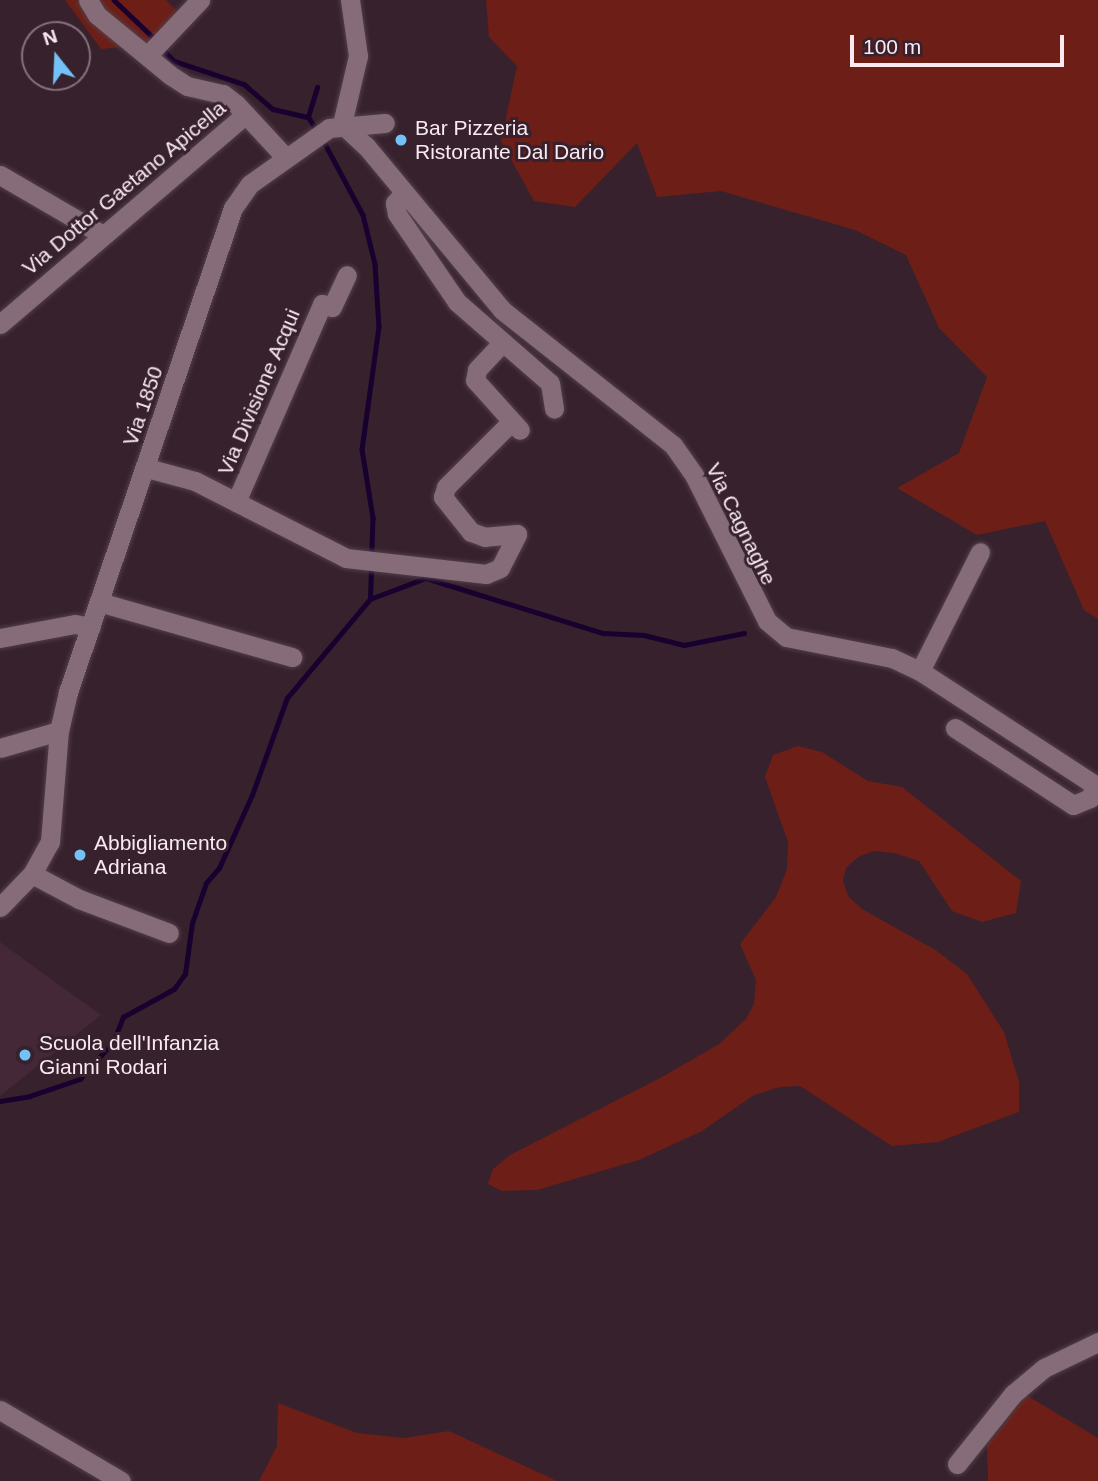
<!DOCTYPE html>
<html>
<head>
<meta charset="utf-8">
<style>
	body { margin:0 }
	#map { position:relative; width:1098px; height:1481px; overflow:hidden; background:#37212d; font-family:Arial,sans-serif }
	div>[style] { position:absolute }
	.built>* { inset:0; background:#442837 }
	.green>* { inset:0; background:#6d1e17 }
	.stream>* { height:4.5px; margin:-2.25px; padding:0 2.25px; transform-origin:2.25px; border-radius:2.25px; background:#18002f }
	.roads { filter:drop-shadow(0 0 2px #52404a) drop-shadow(0 0 2px #52404a) }
	.minor>* { height:19px; margin:-9.5px; padding:0 9.5px; transform-origin:9.5px; border-radius:9.5px; background:#866c79 }
	.dots>* { width:19px; height:19px; translate:-50% -50%; box-sizing:border-box; border:4px solid #37212d; border-radius:50% }
	span { translate:-50% -50%; white-space:nowrap; text-align:center; line-height:1.15; -webkit-text-stroke:6px #37212d; paint-order:stroke }
	.poi-label { font-size:21px; color:#f9eaf1 }
	.left { translate:0 -50%; text-align:left }
	.street-label { font-size:21px; color:#f9eaf1 }
	.north { position:absolute; left:21px; top:21px; width:70px; height:70px; box-sizing:border-box; background:#37212d; border:2px solid #85717b; border-radius:50%; rotate:342deg; font-size:19px; font-weight:700; line-height:28px; text-align:center; color:#f9eaf1 }
	.north::after { content:''; display:block; margin:auto; width:24px; height:32px; background:#73c1f6; clip-path:polygon(50% 0,100% 100%,50% 72%,0 100%) }
	.scale { position:absolute; left:850px; top:35px; width:214px; height:32px; box-sizing:border-box; border:4px solid #f9eaf1; border-top:0; padding-left:9px; font-size:21px; line-height:24px; white-space:nowrap; color:#f9eaf1; -webkit-text-stroke:5px #37212d; paint-order:stroke }
</style>
</head>
<body>
<div id="map">
	<div class="built">
		<div style="clip-path:polygon(0 942px,101px 1015px,0 1096px)"></div>
	</div>
	<div class="green">
		<div style="clip-path:polygon(65px 0,166px 0,179px 13px,146px 45px,101px 49px)"></div>
		<div style="clip-path:polygon(486px 0,1098px 0,1098px 619px,1084px 610px,1045px 521px,977px 535px,897px 488px,959px 453px,987px 377px,939px 328px,906px 255px,855px 230px,721px 191px,657px 197px,637px 143px,575px 207px,534px 201px,501px 141px,517px 66px,489px 37px)"></div>
		<div style="clip-path:polygon(798px 746px,822px 752px,868px 781px,902px 787px,1021px 881px,1016px 913px,982px 922px,952px 911px,919px 861px,894px 853px,873px 851px,858px 857px,846px 868px,843px 881px,848px 896px,862px 909px,937px 951px,967px 974px,1004px 1032px,1019px 1082px,1019px 1112px,938px 1142px,892px 1146px,800px 1086px,780px 1087px,754px 1095px,702px 1131px,639px 1160px,537px 1190px,502px 1191px,488px 1184px,493px 1169px,510px 1155px,662px 1077px,719px 1044px,746px 1019px,754px 1004px,756px 980px,740px 944px,776px 897px,787px 869px,788px 842px,765px 777px,773px 755px)"></div>
		<div style="clip-path:polygon(1026px 1395px,1098px 1438px,1098px 1481px,988px 1481px,987px 1445px)"></div>
		<div style="clip-path:polygon(278px 1403px,357px 1433px,404px 1438px,449px 1431px,557px 1481px,259px 1481px,277px 1446px)"></div>
	</div>
	<div class="stream">
		<div style="left:114px;top:0;width:58px;rotate:43.6deg"></div>
		<div style="left:161px;top:47px;width:19px;rotate:47deg"></div>
		<div style="left:174px;top:61px;width:74px;rotate:18.2deg"></div>
		<div style="left:244px;top:84px;width:38px;rotate:41deg"></div>
		<div style="left:273px;top:109px;width:36px;rotate:13deg"></div>
		<div style="left:316px;top:130px;width:15px;rotate:-122deg"></div>
		<div style="left:308px;top:117px;width:31px;rotate:-73deg"></div>
		<div style="left:323px;top:140px;width:85px;rotate:61.9deg"></div>
		<div style="left:363px;top:215px;width:50px;rotate:76.2deg"></div>
		<div style="left:375px;top:264px;width:63px;rotate:86.4deg"></div>
		<div style="left:379px;top:327px;width:123px;rotate:97.9deg"></div>
		<div style="left:362px;top:449px;width:70px;rotate:80.9deg"></div>
		<div style="left:373px;top:518px;width:37px;rotate:92deg"></div>
		<div style="left:370px;top:599px;width:60px;rotate:-20.6deg"></div>
		<div style="left:426px;top:578px;width:185px;rotate:17.3deg"></div>
		<div style="left:603px;top:633px;width:41px;rotate:2.8deg"></div>
		<div style="left:644px;top:635px;width:41px;rotate:14deg"></div>
		<div style="left:684px;top:645px;width:61px;rotate:-11.3deg"></div>
		<div style="left:0;top:1101px;width:30px;rotate:-9deg"></div>
		<div style="left:30px;top:1096px;width:53px;rotate:-18.8deg"></div>
		<div style="left:80px;top:1079px;width:50px;rotate:-48.3deg"></div>
		<div style="left:113px;top:1042px;width:27px;rotate:-68deg"></div>
		<div style="left:123px;top:1017px;width:58px;rotate:-28.8deg"></div>
		<div style="left:174px;top:989px;width:19px;rotate:-54deg"></div>
		<div style="left:185px;top:974px;width:51px;rotate:-82.2deg"></div>
		<div style="left:192px;top:923px;width:42px;rotate:-70.7deg"></div>
		<div style="left:206px;top:883px;width:20px;rotate:-49deg"></div>
		<div style="left:219px;top:868px;width:80px;rotate:-65.7deg"></div>
		<div style="left:252px;top:795px;width:103px;rotate:-70.2deg"></div>
		<div style="left:287px;top:698px;width:129px;rotate:-50deg"></div>
		<div style="left:370px;top:599px;width:32px;rotate:-88deg"></div>
	</div>
	<div class="roads">
		<div class="minor">
			<div style="left:88px;top:0;width:17px;rotate:59deg"></div>
			<div style="left:97px;top:15px;width:94px;rotate:39.4deg"></div>
			<div style="left:170px;top:75px;width:20px;rotate:33deg"></div>
			<div style="left:187px;top:86px;width:37px;rotate:13deg"></div>
			<div style="left:223px;top:94px;width:16px;rotate:38deg"></div>
			<div style="left:236px;top:104px;width:72px;rotate:47.2deg"></div>
			<div style="left:148px;top:55px;width:76px;rotate:-46.6deg"></div>
			<div style="left:342px;top:124px;width:33px;rotate:43deg"></div>
			<div style="left:366px;top:146px;width:213px;rotate:50.3deg"></div>
			<div style="left:502px;top:310px;width:218px;rotate:38.3deg"></div>
			<div style="left:673px;top:445px;width:37px;rotate:55deg"></div>
			<div style="left:694px;top:475px;width:163px;rotate:63.4deg"></div>
			<div style="left:767px;top:621px;width:25px;rotate:40deg"></div>
			<div style="left:786px;top:637px;width:108px;rotate:11.2deg"></div>
			<div style="left:892px;top:658px;width:31px;rotate:25deg"></div>
			<div style="left:920px;top:671px;width:212px;rotate:33.1deg"></div>
			<div style="left:342px;top:124px;width:70px;rotate:-76.8deg"></div>
			<div style="left:358px;top:56px;width:57px;rotate:-98.1deg"></div>
			<div style="left:0;top:175px;width:119px;rotate:30.2deg"></div>
			<div style="left:403px;top:194px;width:12px;rotate:132deg"></div>
			<div style="left:395px;top:203px;width:11px;rotate:80deg"></div>
			<div style="left:397px;top:214px;width:107px;rotate:55.7deg"></div>
			<div style="left:457px;top:302px;width:123px;rotate:41.1deg"></div>
			<div style="left:550px;top:383px;width:26px;rotate:81deg"></div>
			<div style="left:0;top:324px;width:323px;rotate:-40.5deg"></div>
			<div style="left:501px;top:344px;width:35px;rotate:133deg"></div>
			<div style="left:477px;top:370px;width:10px;rotate:101deg"></div>
			<div style="left:475px;top:380px;width:67px;rotate:48deg"></div>
			<div style="left:147px;top:468px;width:50px;rotate:15.2deg"></div>
			<div style="left:195px;top:481px;width:169px;rotate:27deg"></div>
			<div style="left:346px;top:558px;width:141px;rotate:6.5deg"></div>
			<div style="left:486px;top:574px;width:15px;rotate:-23deg"></div>
			<div style="left:500px;top:568px;width:38px;rotate:-63deg"></div>
			<div style="left:517px;top:534px;width:32px;rotate:175deg"></div>
			<div style="left:485px;top:537px;width:15px;rotate:-160deg"></div>
			<div style="left:471px;top:532px;width:45px;rotate:-128.7deg"></div>
			<div style="left:443px;top:497px;width:10px;rotate:-73deg"></div>
			<div style="left:446px;top:487px;width:92px;rotate:-45deg"></div>
			<div style="left:236px;top:502px;width:216px;rotate:-66.5deg"></div>
			<div style="left:322px;top:304px;width:10px;rotate:17deg"></div>
			<div style="left:332px;top:307px;width:35px;rotate:-65deg"></div>
			<div style="left:99px;top:602px;width:201px;rotate:15.9deg"></div>
			<div style="left:0;top:638px;width:76px;rotate:-10.6deg"></div>
			<div style="left:75px;top:624px;width:16px;rotate:11deg"></div>
			<div style="left:920px;top:671px;width:133px;rotate:-63.2deg"></div>
			<div style="left:955px;top:728px;width:141px;rotate:33.1deg"></div>
			<div style="left:1073px;top:805px;width:18px;rotate:-22deg"></div>
			<div style="left:1090px;top:798px;width:13px;rotate:-67deg"></div>
			<div style="left:0;top:748px;width:61px;rotate:-16.1deg"></div>
			<div style="left:32px;top:874px;width:53px;rotate:28deg"></div>
			<div style="left:79px;top:899px;width:96px;rotate:20.7deg"></div>
			<div style="left:0;top:907px;width:46px;rotate:-45.9deg"></div>
			<div style="left:32px;top:874px;width:37px;rotate:-61deg"></div>
			<div style="left:50px;top:842px;width:111px;rotate:-85.4deg"></div>
			<div style="left:59px;top:731px;width:40px;rotate:-77deg"></div>
			<div style="left:68px;top:692px;width:511px;rotate:-71.18deg"></div>
			<div style="left:233px;top:208px;width:29px;rotate:-55deg"></div>
			<div style="left:250px;top:184px;width:97px;rotate:-35.3deg"></div>
			<div style="left:329px;top:128px;width:56px;rotate:-5.1deg"></div>
			<div style="left:0;top:1410px;width:140px;rotate:30.4deg"></div>
			<div style="left:957px;top:1464px;width:90px;rotate:-51.3deg"></div>
			<div style="left:1013px;top:1394px;width:40px;rotate:-40deg"></div>
			<div style="left:1044px;top:1368px;width:60px;rotate:-25.7deg"></div>
		</div>
	</div>
	<div class="dots">
		<div style="left:401px;top:140px;background:#73c1f6"></div>
		<div style="left:80px;top:855px;background:#73c1f6"></div>
		<div style="left:25px;top:1055px;background:#73c1f6"></div>
	</div>
	<div class="poi-label">
		<span class="left" style="left:415px;top:140px">Bar Pizzeria<br>Ristorante Dal Dario</span>
		<span class="left" style="left:94px;top:855px">Abbigliamento<br>Adriana</span>
		<span class="left" style="left:39px;top:1055px">Scuola dell'Infanzia<br>Gianni Rodari</span>
	</div>
	<div class="street-label">
		<span style="left:124px;top:188px;rotate:-40deg">Via Dottor Gaetano Apicella</span>
		<span style="left:259px;top:392px;rotate:-67deg">Via Divisione Acqui</span>
		<span style="left:143px;top:406px;rotate:-71deg">Via 1850</span>
		<span style="left:741px;top:524px;rotate:64deg">Via Cagnaghe</span>
	</div>
	<div class="north">N</div>
	<div class="scale">100 m</div>
</div>
</body>
</html>
